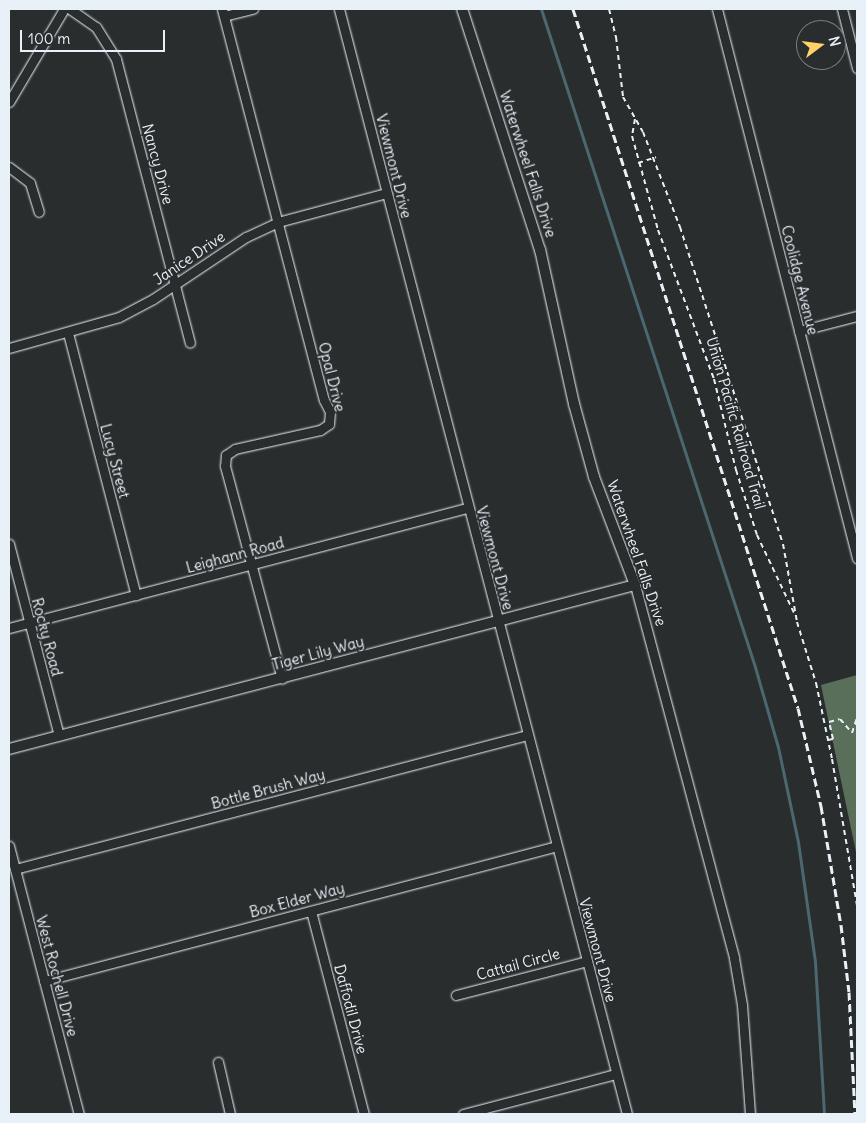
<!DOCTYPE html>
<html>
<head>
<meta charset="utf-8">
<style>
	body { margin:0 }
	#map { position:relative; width:866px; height:1123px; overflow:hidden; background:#2a2d2e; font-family:Delius,sans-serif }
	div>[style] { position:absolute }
	.green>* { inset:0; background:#5a6f5a }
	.stream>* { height:3px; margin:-1.5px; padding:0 1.5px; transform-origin:1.5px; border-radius:1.5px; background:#4b676f }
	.path>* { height:2px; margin-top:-1px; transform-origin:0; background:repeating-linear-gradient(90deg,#e8f1f8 0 5px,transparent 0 9px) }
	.roads { filter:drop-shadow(0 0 1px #e8f1f8) drop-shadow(0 0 1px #e8f1f8) }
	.minor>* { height:9px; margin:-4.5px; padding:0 4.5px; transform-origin:4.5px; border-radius:4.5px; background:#2a2d2e }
	.tertiary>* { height:10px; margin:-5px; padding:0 5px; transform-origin:5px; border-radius:5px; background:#2a2d2e }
	.rail>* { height:3px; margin-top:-1.5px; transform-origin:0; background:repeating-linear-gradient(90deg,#e8f1f8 0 8px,transparent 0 12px) }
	span { translate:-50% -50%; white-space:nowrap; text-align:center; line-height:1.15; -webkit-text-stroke:4px #2a2d2e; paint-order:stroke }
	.street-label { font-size:15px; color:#e8f1f8 }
	.frame { position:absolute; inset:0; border:10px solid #e8f1f8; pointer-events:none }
	.north { position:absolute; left:796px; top:20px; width:50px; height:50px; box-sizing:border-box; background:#2a2d2e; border:1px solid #767b7f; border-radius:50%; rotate:75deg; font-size:14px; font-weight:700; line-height:20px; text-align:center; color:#e8f1f8 }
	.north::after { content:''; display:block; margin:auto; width:18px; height:22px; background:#ffd166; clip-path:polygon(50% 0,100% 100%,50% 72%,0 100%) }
	.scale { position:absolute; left:20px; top:30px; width:145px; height:22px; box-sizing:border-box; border:2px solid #e8f1f8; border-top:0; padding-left:6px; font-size:15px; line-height:18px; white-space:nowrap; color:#e8f1f8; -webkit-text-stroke:4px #2a2d2e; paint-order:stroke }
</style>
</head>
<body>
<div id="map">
	<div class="green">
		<div style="clip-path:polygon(857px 675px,857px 857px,821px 685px)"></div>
	</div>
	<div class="stream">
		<div style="left:541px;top:9px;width:692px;rotate:71.98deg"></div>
		<div style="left:755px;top:667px;width:83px;rotate:74deg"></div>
		<div style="left:778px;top:747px;width:97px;rotate:78.1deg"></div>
		<div style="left:798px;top:842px;width:121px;rotate:81.9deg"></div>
		<div style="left:815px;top:962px;width:152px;rotate:86.6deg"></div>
	</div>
	<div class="path">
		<div style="left:609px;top:9px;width:29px;rotate:76deg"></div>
		<div style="left:616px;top:37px;width:60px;rotate:83.3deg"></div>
		<div style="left:623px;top:97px;width:40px;rotate:60.3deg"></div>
		<div style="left:643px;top:132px;width:102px;rotate:68.7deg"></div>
		<div style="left:680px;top:227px;width:333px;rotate:72deg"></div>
		<div style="left:783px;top:544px;width:79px;rotate:79.8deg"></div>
		<div style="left:797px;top:622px;width:64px;rotate:72.7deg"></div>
		<div style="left:816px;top:683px;width:78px;rotate:78.1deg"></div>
		<div style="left:832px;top:759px;width:149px;rotate:80.3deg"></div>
		<div style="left:635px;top:119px;width:17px;rotate:100deg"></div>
		<div style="left:632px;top:136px;width:98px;rotate:74.5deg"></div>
		<div style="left:658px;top:230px;width:159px;rotate:69.4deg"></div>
		<div style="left:714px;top:379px;width:94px;rotate:76.4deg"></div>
		<div style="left:736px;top:470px;width:68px;rotate:72.1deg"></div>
		<div style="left:757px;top:535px;width:86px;rotate:64.6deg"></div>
		<div style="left:638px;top:163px;width:19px;rotate:-18deg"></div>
		<div style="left:828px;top:740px;width:5px;rotate:-11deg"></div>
		<div style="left:833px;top:739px;width:17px;rotate:-103deg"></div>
		<div style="left:829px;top:722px;width:11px;rotate:-15deg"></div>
		<div style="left:840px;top:719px;width:18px;rotate:49deg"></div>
		<div style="left:852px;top:733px;width:16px;rotate:-72deg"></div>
	</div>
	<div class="roads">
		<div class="minor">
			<div style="left:70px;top:9px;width:32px;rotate:35deg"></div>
			<div style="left:96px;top:27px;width:38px;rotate:58deg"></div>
			<div style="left:116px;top:59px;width:293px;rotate:75.4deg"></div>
			<div style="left:222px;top:9px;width:404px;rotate:75.4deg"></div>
			<div style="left:324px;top:400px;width:13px;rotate:63deg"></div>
			<div style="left:330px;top:412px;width:12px;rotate:95deg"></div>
			<div style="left:329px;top:424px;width:11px;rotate:146deg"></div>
			<div style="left:320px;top:430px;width:87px;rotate:167.4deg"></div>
			<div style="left:235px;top:449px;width:11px;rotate:146deg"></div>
			<div style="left:226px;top:455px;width:11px;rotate:95deg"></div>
			<div style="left:225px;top:466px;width:220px;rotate:75deg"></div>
			<div style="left:339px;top:9px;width:1142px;rotate:75.39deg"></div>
			<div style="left:717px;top:9px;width:567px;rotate:75.69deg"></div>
			<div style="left:842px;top:9px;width:61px;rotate:75.7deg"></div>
			<div style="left:224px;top:16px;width:30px;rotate:-14deg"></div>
			<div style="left:9px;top:102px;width:108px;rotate:-59.4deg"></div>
			<div style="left:9px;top:167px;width:26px;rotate:37deg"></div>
			<div style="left:30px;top:183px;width:30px;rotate:73deg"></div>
			<div style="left:799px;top:331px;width:60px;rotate:-14.5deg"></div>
			<div style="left:68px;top:333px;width:271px;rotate:75.5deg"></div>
			<div style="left:9px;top:348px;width:114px;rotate:-15.7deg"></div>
			<div style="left:119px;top:317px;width:38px;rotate:-28deg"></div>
			<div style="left:153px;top:299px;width:112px;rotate:-33.7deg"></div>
			<div style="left:246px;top:237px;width:35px;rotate:-25deg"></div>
			<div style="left:278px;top:222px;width:112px;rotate:-15deg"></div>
			<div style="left:9px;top:544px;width:198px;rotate:75.4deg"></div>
			<div style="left:635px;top:585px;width:386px;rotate:75.1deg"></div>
			<div style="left:734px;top:958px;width:48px;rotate:80.3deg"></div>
			<div style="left:742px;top:1005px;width:109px;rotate:85.8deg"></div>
			<div style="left:9px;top:628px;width:474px;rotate:-14.7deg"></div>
			<div style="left:9px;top:846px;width:277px;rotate:75.4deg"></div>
			<div style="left:15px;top:869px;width:529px;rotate:-14.67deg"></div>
			<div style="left:311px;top:911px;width:210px;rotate:75.4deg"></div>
			<div style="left:44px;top:981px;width:530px;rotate:-14.74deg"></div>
			<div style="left:456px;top:995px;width:135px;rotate:-14.5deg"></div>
			<div style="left:218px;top:1062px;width:53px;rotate:77deg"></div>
			<div style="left:463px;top:1114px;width:158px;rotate:-14.7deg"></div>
		</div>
		<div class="tertiary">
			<div style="left:9px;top:749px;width:647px;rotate:-14.68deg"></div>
			<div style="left:635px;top:585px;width:116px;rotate:-110.8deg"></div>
			<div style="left:594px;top:477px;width:76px;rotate:-105.3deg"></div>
			<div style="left:574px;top:404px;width:158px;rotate:-102.4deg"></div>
			<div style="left:540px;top:250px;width:253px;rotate:-107.9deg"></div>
		</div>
	</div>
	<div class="rail">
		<div style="left:573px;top:9px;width:734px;rotate:72.16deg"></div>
		<div style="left:798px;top:708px;width:101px;rotate:76.8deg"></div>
		<div style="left:821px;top:806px;width:121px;rotate:80.5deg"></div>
		<div style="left:841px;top:925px;width:67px;rotate:83.2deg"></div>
		<div style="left:849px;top:992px;width:122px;rotate:87.2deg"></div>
	</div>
	<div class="street-label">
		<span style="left:158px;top:164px;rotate:75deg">Nancy Drive</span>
		<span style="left:528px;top:164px;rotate:72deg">Waterwheel Falls Drive</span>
		<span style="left:394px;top:166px;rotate:76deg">Viewmont Drive</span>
		<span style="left:189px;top:258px;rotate:-34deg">Janice Drive</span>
		<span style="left:800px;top:280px;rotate:76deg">Coolidge Avenue</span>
		<span style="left:332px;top:377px;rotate:76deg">Opal Drive</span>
		<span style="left:736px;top:423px;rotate:74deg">Union Pacific Railroad Trail</span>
		<span style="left:115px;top:461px;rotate:75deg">Lucy Street</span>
		<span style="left:637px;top:553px;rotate:71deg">Waterwheel Falls Drive</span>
		<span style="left:235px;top:555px;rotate:-15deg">Leighann Road</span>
		<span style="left:495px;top:558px;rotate:75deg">Viewmont Drive</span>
		<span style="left:47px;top:637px;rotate:75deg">Rocky Road</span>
		<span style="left:318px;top:653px;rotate:-15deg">Tiger Lily Way</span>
		<span style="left:268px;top:789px;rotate:-15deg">Bottle Brush Way</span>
		<span style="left:297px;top:900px;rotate:-15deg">Box Elder Way</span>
		<span style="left:598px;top:950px;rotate:75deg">Viewmont Drive</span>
		<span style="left:518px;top:964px;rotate:-15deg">Cattail Circle</span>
		<span style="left:57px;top:976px;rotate:75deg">West Rochell Drive</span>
		<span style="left:351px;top:1009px;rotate:75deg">Daffodil Drive</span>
	</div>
	<div class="frame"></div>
	<div class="north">N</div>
	<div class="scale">100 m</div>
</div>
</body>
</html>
